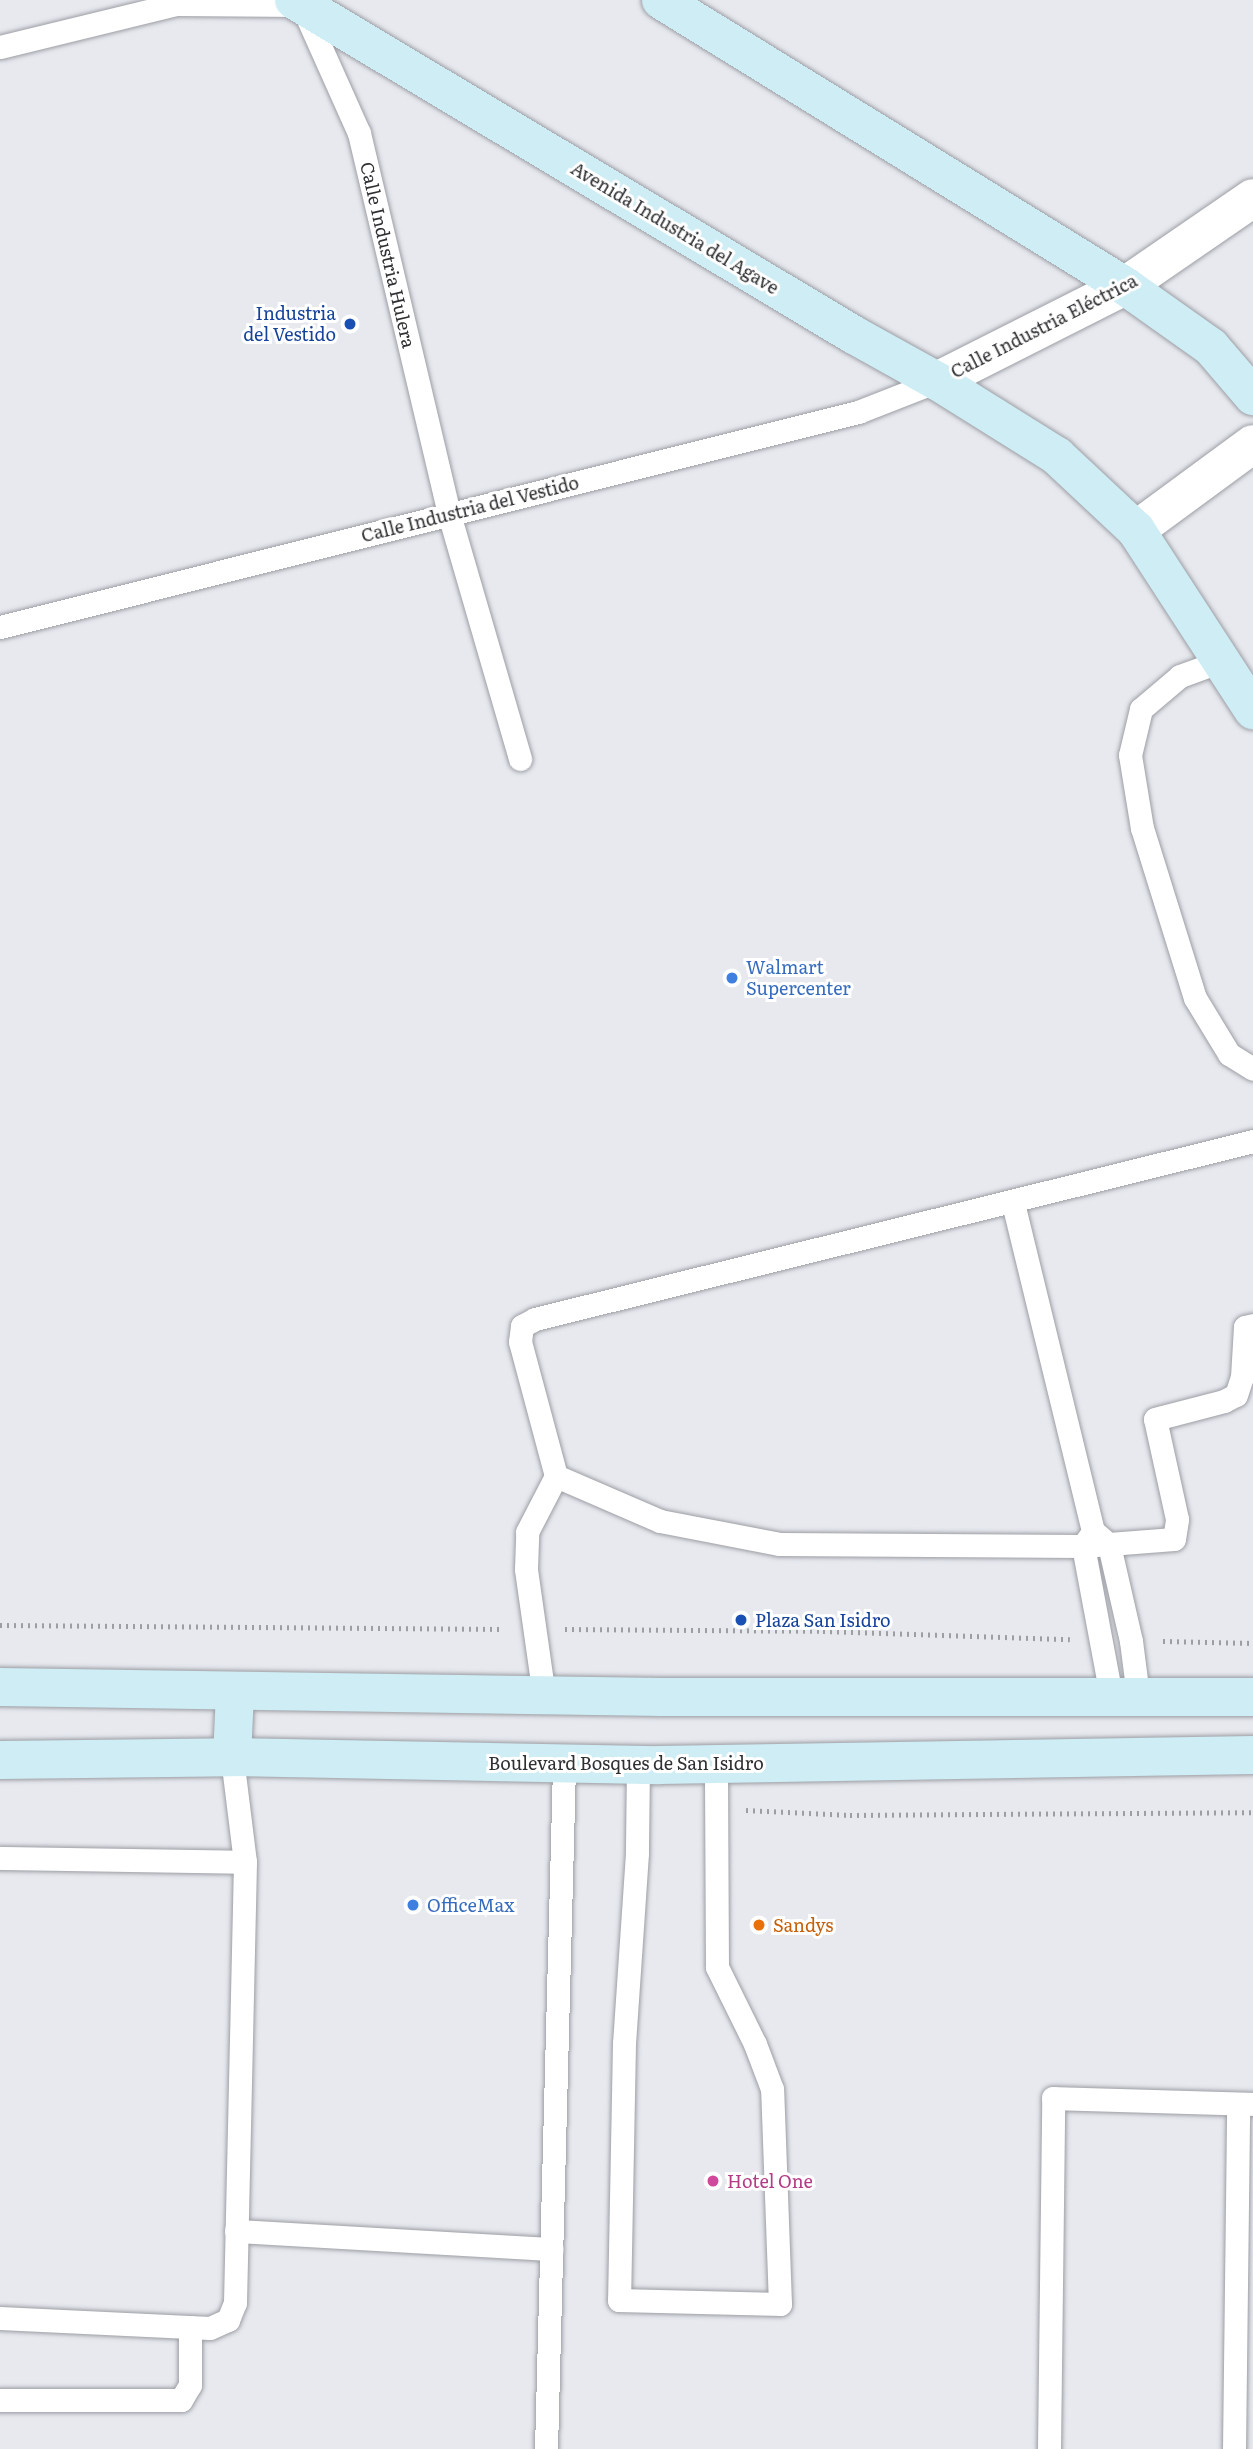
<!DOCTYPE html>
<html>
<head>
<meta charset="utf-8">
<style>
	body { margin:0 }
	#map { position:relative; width:1253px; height:2449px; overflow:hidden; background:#e7e9ef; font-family:Literata,serif }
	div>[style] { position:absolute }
	.path>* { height:4.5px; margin-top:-2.25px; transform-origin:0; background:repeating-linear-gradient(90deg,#9c9ea2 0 2px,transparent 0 7px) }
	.roads { filter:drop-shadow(0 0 2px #9c9ea4) drop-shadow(0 0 2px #9c9ea4) }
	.lane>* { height:23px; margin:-11.5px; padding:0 11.5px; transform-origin:11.5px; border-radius:11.5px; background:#fff }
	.street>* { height:38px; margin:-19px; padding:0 19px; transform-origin:19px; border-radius:19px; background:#fff }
	.secondary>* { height:38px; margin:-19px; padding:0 19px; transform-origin:19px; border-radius:19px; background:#cfedf4 }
	.dots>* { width:19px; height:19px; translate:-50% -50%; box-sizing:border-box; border:4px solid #fff; border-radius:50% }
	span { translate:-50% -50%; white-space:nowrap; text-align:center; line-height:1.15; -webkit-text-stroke:6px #fff; paint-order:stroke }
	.street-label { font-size:18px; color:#2f3033 }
	.transit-label { font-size:18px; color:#164399 }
	.right { translate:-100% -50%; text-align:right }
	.left { translate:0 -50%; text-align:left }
	.shop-label { font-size:18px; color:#366cbe }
	.food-label { font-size:18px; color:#c56008 }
	.hotel-label { font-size:18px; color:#b23c85 }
</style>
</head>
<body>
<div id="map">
	<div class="path">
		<div style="left:0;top:1625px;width:503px;rotate:0.46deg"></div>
		<div style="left:565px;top:1629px;width:258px;rotate:0.4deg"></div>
		<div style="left:823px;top:1631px;width:247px;rotate:1.9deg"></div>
		<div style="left:1163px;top:1641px;width:90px;rotate:1.3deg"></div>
		<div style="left:746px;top:1810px;width:104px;rotate:2.8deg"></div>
		<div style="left:850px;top:1815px;width:403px;rotate:-0.4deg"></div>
	</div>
	<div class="roads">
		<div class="lane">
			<div style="left:303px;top:8px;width:137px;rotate:65.9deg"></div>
			<div style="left:359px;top:133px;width:391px;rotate:76.7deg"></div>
			<div style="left:449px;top:514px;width:255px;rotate:73.8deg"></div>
			<div style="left:0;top:47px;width:181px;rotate:-13.7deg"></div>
			<div style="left:176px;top:4px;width:126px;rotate:0.5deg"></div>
			<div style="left:0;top:627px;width:885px;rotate:-14.07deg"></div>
			<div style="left:858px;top:412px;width:85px;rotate:-21.4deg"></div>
			<div style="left:1221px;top:661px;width:44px;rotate:159.9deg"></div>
			<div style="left:1180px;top:676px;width:51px;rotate:139.8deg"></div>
			<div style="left:1141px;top:709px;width:47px;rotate:103.4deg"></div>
			<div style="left:1130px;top:755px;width:74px;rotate:80.7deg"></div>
			<div style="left:1142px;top:828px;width:178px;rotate:72.7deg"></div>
			<div style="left:1195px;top:998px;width:66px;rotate:58.7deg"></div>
			<div style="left:1229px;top:1054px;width:28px;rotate:32deg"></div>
			<div style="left:1013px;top:1203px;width:338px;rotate:76.3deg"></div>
			<div style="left:1093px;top:1531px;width:21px;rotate:41deg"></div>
			<div style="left:1109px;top:1545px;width:98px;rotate:77.1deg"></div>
			<div style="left:1131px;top:1641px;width:55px;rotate:82.7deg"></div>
			<div style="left:556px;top:1476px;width:113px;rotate:23.4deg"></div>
			<div style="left:660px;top:1521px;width:121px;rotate:10.9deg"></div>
			<div style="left:779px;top:1544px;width:304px;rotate:0.4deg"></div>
			<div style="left:1083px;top:1546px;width:91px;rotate:-4.4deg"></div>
			<div style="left:1174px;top:1539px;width:20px;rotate:-81deg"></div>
			<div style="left:1177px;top:1519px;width:102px;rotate:-102.4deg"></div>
			<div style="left:1155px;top:1419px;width:71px;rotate:-14.6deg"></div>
			<div style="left:1224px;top:1401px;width:13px;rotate:-27deg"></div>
			<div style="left:1236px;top:1395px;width:19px;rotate:-72deg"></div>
			<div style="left:1242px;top:1377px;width:50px;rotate:-86.6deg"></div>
			<div style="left:1245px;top:1327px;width:8px;rotate:-14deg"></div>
			<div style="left:1092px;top:1533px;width:16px;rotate:125deg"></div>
			<div style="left:1083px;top:1546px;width:153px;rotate:79.4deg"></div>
			<div style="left:544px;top:1696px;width:128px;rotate:-98.1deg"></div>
			<div style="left:526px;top:1569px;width:37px;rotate:-88deg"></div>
			<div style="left:527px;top:1532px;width:63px;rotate:-62.6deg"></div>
			<div style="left:556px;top:1476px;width:139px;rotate:-105deg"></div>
			<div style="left:520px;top:1342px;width:16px;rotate:-83deg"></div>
			<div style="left:522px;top:1326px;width:15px;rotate:-28deg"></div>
			<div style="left:535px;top:1319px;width:740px;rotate:-13.92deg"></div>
			<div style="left:638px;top:1765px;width:88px;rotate:90.7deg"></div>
			<div style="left:637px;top:1853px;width:190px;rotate:93.9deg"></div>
			<div style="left:624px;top:2043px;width:257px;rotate:91.1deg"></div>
			<div style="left:619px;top:2300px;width:161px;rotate:1.4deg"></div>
			<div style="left:780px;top:2304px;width:215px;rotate:-92.1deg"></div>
			<div style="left:772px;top:2089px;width:48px;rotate:-110.7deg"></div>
			<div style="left:755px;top:2044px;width:86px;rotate:-116.3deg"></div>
			<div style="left:717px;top:1967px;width:204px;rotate:-90.3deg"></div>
			<div style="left:0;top:1858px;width:245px;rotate:0.9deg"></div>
			<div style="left:236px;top:2231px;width:316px;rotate:3.3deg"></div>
			<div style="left:0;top:2318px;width:210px;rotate:2.7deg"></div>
			<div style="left:210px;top:2328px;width:20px;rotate:-24deg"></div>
			<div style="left:228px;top:2320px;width:18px;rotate:-68deg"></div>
			<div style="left:235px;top:2303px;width:441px;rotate:-88.7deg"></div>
			<div style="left:245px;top:1862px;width:106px;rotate:-97.1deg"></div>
			<div style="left:0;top:2400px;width:181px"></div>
			<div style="left:181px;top:2400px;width:17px;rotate:-59deg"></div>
			<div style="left:190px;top:2385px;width:58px;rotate:-90deg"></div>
			<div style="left:546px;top:2449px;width:684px;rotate:-88.49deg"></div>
			<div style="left:1049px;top:2449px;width:351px;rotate:-89.3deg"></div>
			<div style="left:1053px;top:2098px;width:200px;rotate:1.7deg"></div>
			<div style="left:1234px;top:2449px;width:345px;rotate:-89.3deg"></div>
		</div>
		<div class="street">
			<div style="left:937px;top:381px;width:211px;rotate:-26.8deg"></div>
			<div style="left:1125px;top:286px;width:155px;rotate:-34.5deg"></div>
			<div style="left:1136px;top:530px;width:145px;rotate:-36.3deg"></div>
		</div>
		<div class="secondary">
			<div style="left:294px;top:0;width:653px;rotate:30.89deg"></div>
			<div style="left:854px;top:335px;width:95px;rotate:29deg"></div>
			<div style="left:937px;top:381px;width:142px;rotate:32deg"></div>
			<div style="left:1057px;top:456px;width:108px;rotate:43.1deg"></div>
			<div style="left:1136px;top:530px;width:215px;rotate:57deg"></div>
			<div style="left:661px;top:0;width:545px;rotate:31.65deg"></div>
			<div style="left:1125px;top:286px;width:105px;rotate:35.3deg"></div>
			<div style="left:1211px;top:347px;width:65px;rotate:49.4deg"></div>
			<div style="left:0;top:1687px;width:662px;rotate:0.87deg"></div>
			<div style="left:662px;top:1697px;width:591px"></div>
			<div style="left:232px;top:1757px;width:64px;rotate:-87.3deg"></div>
			<div style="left:0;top:1760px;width:232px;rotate:-0.7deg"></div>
			<div style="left:232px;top:1757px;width:427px;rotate:1.1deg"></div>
			<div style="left:659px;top:1765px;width:594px;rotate:-0.96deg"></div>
		</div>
	</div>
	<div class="dots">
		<div style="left:350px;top:324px;background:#1a4fb4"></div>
		<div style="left:732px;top:978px;background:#3f7fe0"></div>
		<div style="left:741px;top:1620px;background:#1a4fb4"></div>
		<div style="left:413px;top:1905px;background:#3f7fe0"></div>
		<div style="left:759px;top:1925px;background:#e8710a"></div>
		<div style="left:713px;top:2181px;background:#d1479c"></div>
	</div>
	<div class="street-label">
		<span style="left:675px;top:228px;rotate:31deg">Avenida Industria del Agave</span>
		<span style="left:388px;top:255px;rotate:77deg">Calle Industria Hulera</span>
		<span style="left:1044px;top:326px;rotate:-27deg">Calle Industria Eléctrica</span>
		<span style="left:470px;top:509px;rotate:-14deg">Calle Industria del Vestido</span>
		<span style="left:626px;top:1763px">Boulevard Bosques de San Isidro</span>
	</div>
	<div class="transit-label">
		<span class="right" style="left:336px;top:324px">Industria<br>del Vestido</span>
		<span class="left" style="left:755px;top:1620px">Plaza San Isidro</span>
	</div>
	<div class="shop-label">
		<span class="left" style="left:746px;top:978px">Walmart<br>Supercenter</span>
		<span class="left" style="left:427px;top:1905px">OfficeMax</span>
	</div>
	<div class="food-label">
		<span class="left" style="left:773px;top:1925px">Sandys</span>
	</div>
	<div class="hotel-label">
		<span class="left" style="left:727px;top:2181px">Hotel One</span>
	</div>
</div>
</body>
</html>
